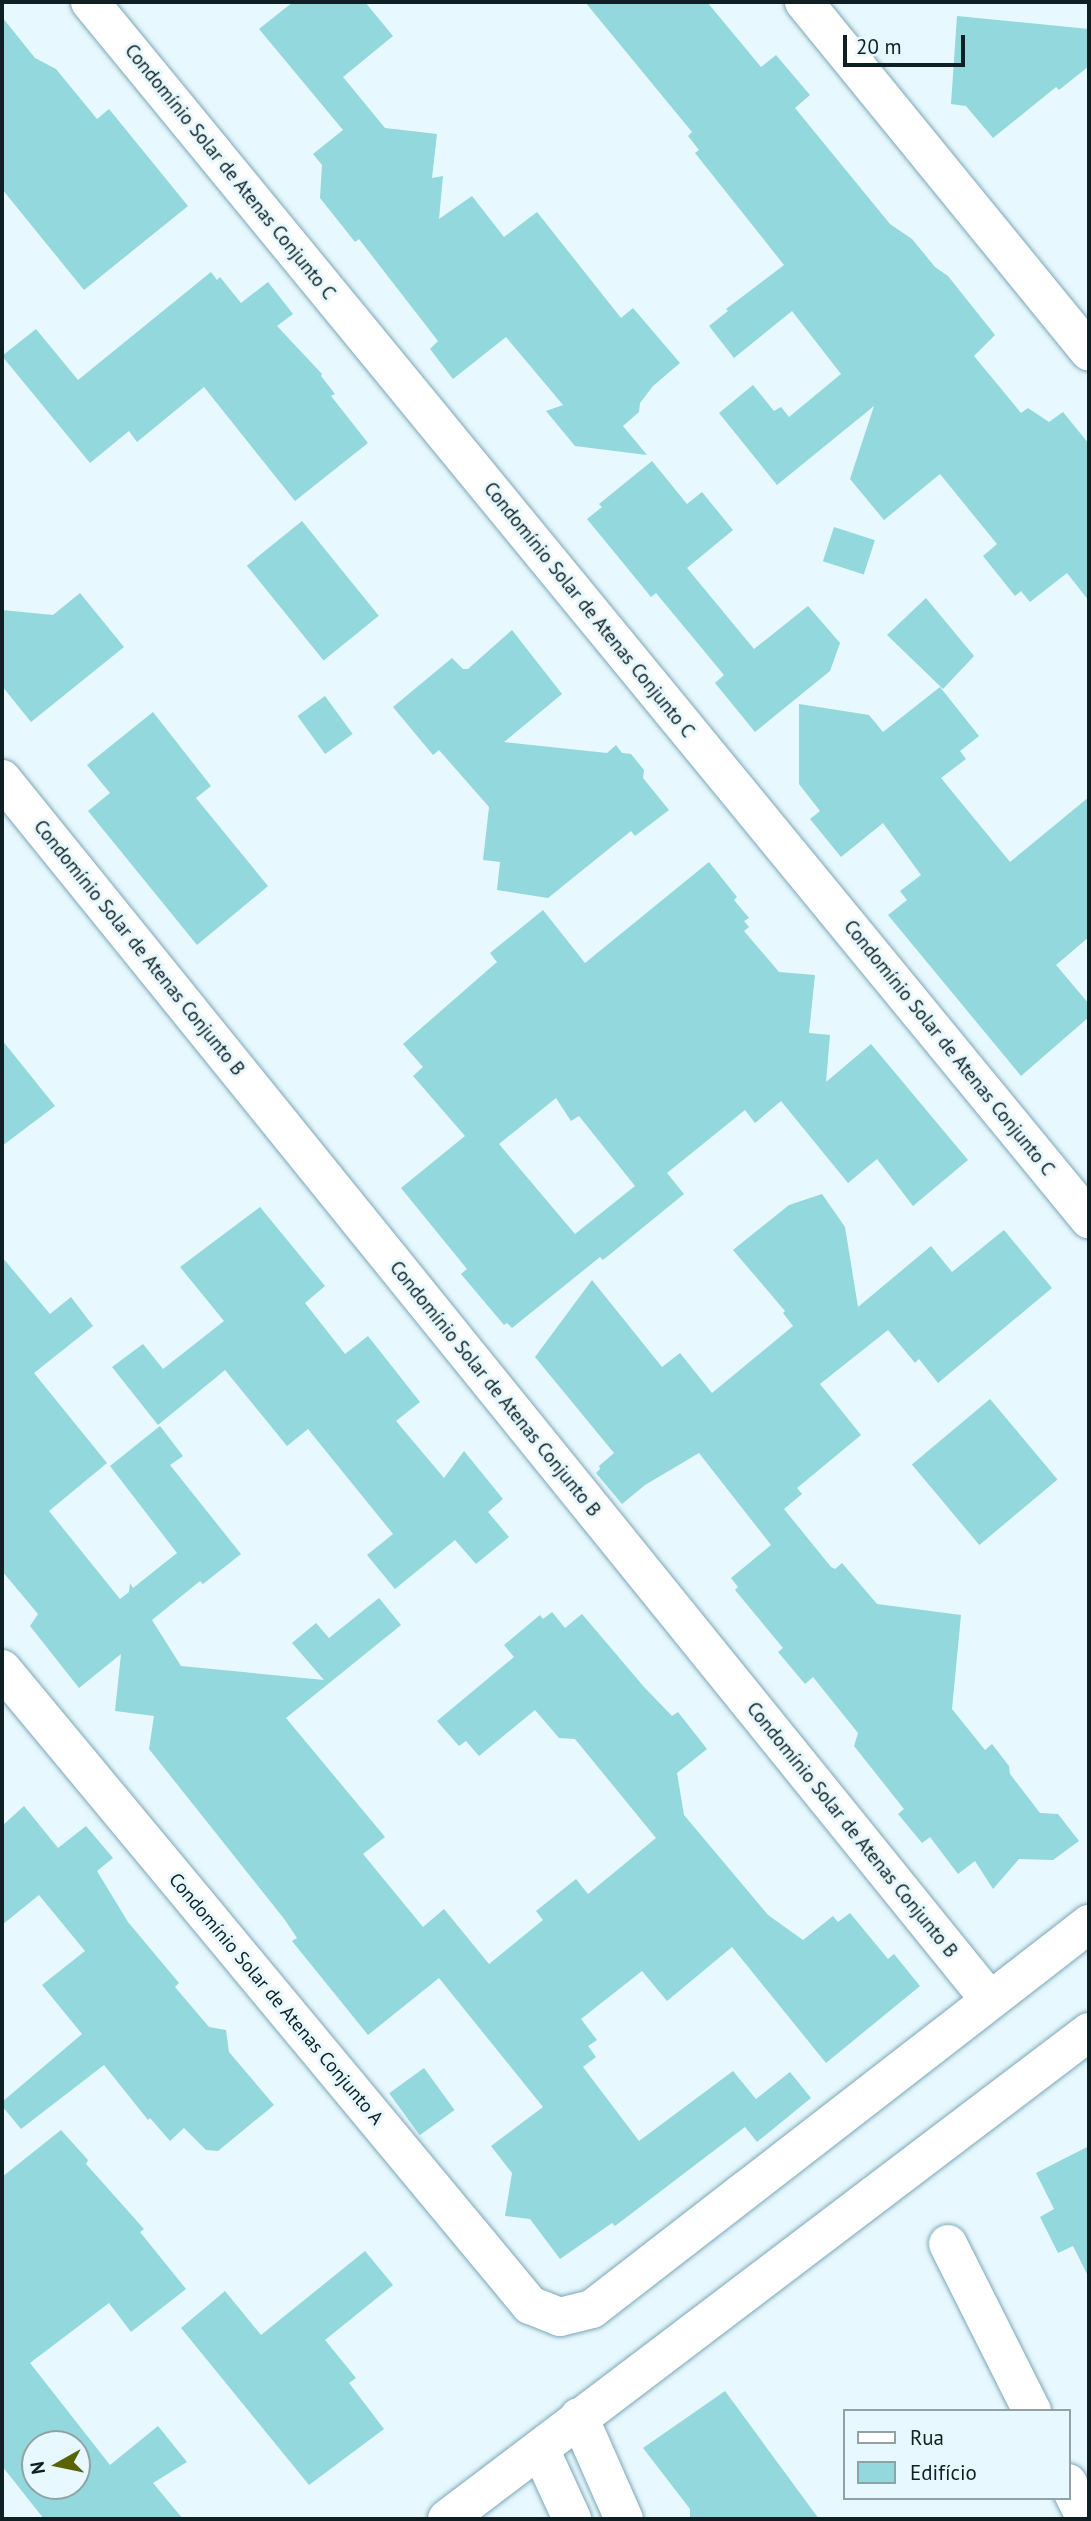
<!DOCTYPE html>
<html>
<head>
<meta charset="utf-8">
<style>
	body { margin:0 }
	#map { position:relative; width:1091px; height:2521px; overflow:hidden; background:#e7f8fe; font-family:"PT Sans",sans-serif }
	div>[style] { position:absolute }
	.building>* { inset:0; background:#92d8dc; transform-origin:0 0 }
	.roads { filter:drop-shadow(0 0 2px #7da7b6) drop-shadow(0 0 2px #7da7b6) }
	.minor>* { height:38px; margin:-19px; padding:0 19px; transform-origin:19px; border-radius:19px; background:#fff }
	span { translate:-50% -50%; white-space:nowrap; text-align:center; line-height:1.15; -webkit-text-stroke:6px #e7f8fe; paint-order:stroke }
	.street-label { font-size:19px; color:#0f2025 }
	.frame { position:absolute; inset:0; border:4px solid #0f2025; pointer-events:none }
	.legend { position:absolute; left:843px; top:2409px; width:228px; height:91px; box-sizing:border-box; background:#e7f8fe; border:2px solid #91a2a7; margin:0; padding:9px 12px; list-style:none; font-size:21px; color:#0f2025 }
	.legend li { display:flex; align-items:center; gap:14px; height:35px }
	.legend b { width:35px; border:2px solid #91a2a7 }
	.north { position:absolute; left:21px; top:2430px; width:70px; height:70px; box-sizing:border-box; background:#e7f8fe; border:2px solid #91a2a7; border-radius:50%; rotate:261deg; font-size:19px; font-weight:700; line-height:28px; text-align:center; color:#0f2025 }
	.north::after { content:''; display:block; margin:auto; width:24px; height:32px; background:#5a6406; clip-path:polygon(50% 0,100% 100%,50% 72%,0 100%) }
	.scale { position:absolute; left:843px; top:35px; width:122px; height:32px; box-sizing:border-box; border:4px solid #0f2025; border-top:0; padding-left:9px; font-size:21px; line-height:24px; white-space:nowrap; color:#0f2025; -webkit-text-stroke:5px #e7f8fe; paint-order:stroke }
</style>
</head>
<body>
<div id="map">
	<div class="building">
		<div style="clip-path:polygon(293px 2px,365px 2px,393px 36px,343px 77px,385px 128px,437px 134px,432px 178px,443px 176px,439px 219px,472px 196px,504px 237px,537px 212px,621px 318px,633px 308px,680px 363px,653px 386px,640px 403px,639px 412px,623px 426px,647px 455px,575px 446px,546px 411px,563px 405px,506px 337px,453px 379px,430px 349px,438px 341px,359px 239px,355px 242px,320px 198px,322px 165px,313px 154px,343px 130px,259px 29px)"></div>
		<div style="clip-path:polygon(585px 2px,707px 2px,761px 67px,776px 55px,810px 95px,795px 108px,890px 224px,912px 239px,935px 267px,948px 276px,995px 335px,974px 356px,1021px 413px,1028px 408px,1049px 422px,1063px 412px,1089px 444px,1089px 601px,1067px 573px,1030px 602px,1021px 591px,1015px 596px,983px 556px,997px 544px,940px 474px,884px 520px,850px 479px,874px 406px,777px 485px,719px 413px,753px 385px,774px 411px,781px 407px,789px 417px,841px 374px,792px 311px,734px 358px,709px 326px,728px 311px,726px 309px,784px 265px,695px 153px,699px 150px,688px 136px,692px 132px)"></div>
		<div style="clip-path:polygon(957px 16px,1089px 29px,1089px 66px,1059px 90px,1056px 87px,993px 138px,966px 106px,951px 104px)"></div>
		<div style="clip-path:polygon(2px 17px,35px 58px,56px 69px,97px 119px,109px 109px,188px 206px,84px 290px,2px 189px)"></div>
		<div style="clip-path:polygon(211px 272px,217px 280px,220px 277px,241px 303px,268px 282px,293px 314px,277px 326px,322px 374px,321px 376px,335px 394px,331px 396px,368px 443px,295px 501px,204px 387px,137px 442px,129px 431px,90px 463px,2px 356px,36px 329px,78px 380px)"></div>
		<div style="clip-path:polygon(652px 461px,687px 504px,702px 492px,733px 530px,687px 568px,754px 649px,808px 606px,840px 643px,830px 671px,755px 732px,715px 683px,724px 675px,656px 593px,651px 597px,587px 519px,602px 507px,599px 504px)"></div>
		<div style="left:302px;top:521px;width:122px;height:71px;rotate:51deg"></div>
		<div style="left:834px;top:527px;width:43px;height:36px;rotate:18deg"></div>
		<div style="clip-path:polygon(80px 593px,124px 647px,31px 722px,2px 686px,2px 610px,53px 615px)"></div>
		<div style="clip-path:polygon(926px 598px,974px 656px,943px 689px,887px 635px)"></div>
		<div style="clip-path:polygon(512px 630px,562px 694px,504px 742px,607px 753px,616px 745px,622px 753px,631px 754px,644px 770px,643px 778px,669px 810px,635px 836px,631px 831px,548px 898px,497px 890px,500px 862px,483px 860px,489px 807px,439px 750px,433px 755px,393px 707px,452px 658px,463px 669px,468px 669px)"></div>
		<div style="clip-path:polygon(940px 687px,979px 736px,960px 751px,966px 759px,941px 778px,1010px 862px,1089px 797px,1089px 937px,1056px 965px,1089px 1004px,1089px 1017px,1021px 1076px,888px 915px,907px 900px,900px 891px,921px 875px,883px 823px,841px 857px,810px 819px,820px 811px,799px 784px,799px 704px,869px 715px,883px 732px)"></div>
		<div style="left:325px;top:696px;width:47px;height:34px;rotate:54deg"></div>
		<div style="clip-path:polygon(153px 712px,211px 786px,196px 798px,268px 886px,197px 945px,88px 811px,110px 793px,87px 765px)"></div>
		<div style="clip-path:polygon(evenodd,709px 862px,737px 897px,734px 900px,749px 918px,744px 921px,749px 927px,744px 931px,779px 972px,815px 975px,809px 1033px,830px 1035px,826px 1082px,871px 1044px,968px 1160px,913px 1206px,877px 1159px,848px 1183px,781px 1101px,755px 1123px,745px 1110px,667px 1173px,684px 1194px,603px 1260px,600px 1257px,512px 1328px,507px 1323px,504px 1325px,461px 1274px,467px 1269px,401px 1188px,465px 1136px,413px 1076px,423px 1067px,403px 1044px,497px 962px,490px 953px,543px 910px,585px 963px,709px 862px,556px 1098px,571px 1121px,579px 1116px,635px 1186px,575px 1234px,499px 1144px,556px 1098px)"></div>
		<div style="clip-path:polygon(2px 1040px,55px 1106px,2px 1146px)"></div>
		<div style="clip-path:polygon(822px 1194px,845px 1227px,858px 1307px,931px 1246px,952px 1272px,1004px 1230px,1052px 1288px,938px 1383px,919px 1359px,915px 1363px,888px 1330px,820px 1384px,861px 1435px,797px 1488px,802px 1494px,784px 1509px,831px 1567px,835px 1569px,842px 1563px,877px 1604px,961px 1615px,952px 1709px,985px 1750px,992px 1744px,1009px 1766px,1010px 1774px,1040px 1813px,1058px 1814px,1079px 1841px,1053px 1860px,1019px 1859px,993px 1889px,975px 1861px,958px 1874px,930px 1837px,922px 1843px,898px 1814px,904px 1809px,854px 1746px,858px 1733px,813px 1677px,805px 1684px,778px 1652px,783px 1648px,735px 1590px,738px 1587px,731px 1578px,771px 1545px,699px 1453px,645px 1485px,622px 1504px,596px 1473px,600px 1469px,599px 1466px,614px 1453px,535px 1357px,592px 1280px,662px 1367px,680px 1353px,712px 1393px,793px 1326px,783px 1313px,785px 1311px,733px 1250px,789px 1205px)"></div>
		<div style="clip-path:polygon(260px 1207px,325px 1286px,305px 1303px,345px 1354px,368px 1336px,420px 1402px,396px 1421px,444px 1478px,464px 1451px,503px 1499px,488px 1512px,509px 1537px,476px 1564px,455px 1540px,395px 1589px,367px 1555px,393px 1534px,308px 1429px,287px 1446px,225px 1370px,158px 1425px,112px 1367px,143px 1344px,163px 1369px,224px 1321px,180px 1267px)"></div>
		<div style="clip-path:polygon(2px 1257px,50px 1314px,71px 1297px,93px 1326px,34px 1373px,107px 1463px,49px 1511px,120px 1599px,129px 1592px,130px 1583px,133px 1588px,177px 1553px,110px 1466px,160px 1426px,183px 1456px,170px 1465px,241px 1554px,203px 1584px,200px 1581px,152px 1620px,181px 1666px,324px 1680px,292px 1643px,316px 1623px,329px 1638px,379px 1598px,401px 1625px,286px 1718px,385px 1837px,363px 1854px,423px 1927px,444px 1909px,489px 1964px,543px 1920px,536px 1911px,576px 1879px,588px 1894px,656px 1838px,575px 1739px,559px 1738px,535px 1710px,479px 1756px,466px 1741px,459px 1746px,437px 1721px,514px 1657px,504px 1645px,540px 1615px,543px 1619px,552px 1612px,565px 1628px,582px 1614px,644px 1687px,672px 1716px,678px 1712px,707px 1749px,677px 1773px,684px 1815px,768px 1915px,803px 1940px,833px 1916px,838px 1922px,850px 1913px,888px 1959px,894px 1954px,920px 1986px,826px 2063px,732px 1947px,667px 2001px,642px 1971px,581px 2019px,597px 2040px,588px 2046px,596px 2057px,583px 2067px,639px 2141px,733px 2071px,756px 2099px,790px 2072px,811px 2098px,757px 2142px,745px 2127px,615px 2226px,612px 2223px,560px 2259px,530px 2219px,505px 2216px,512px 2173px,491px 2146px,543px 2107px,439px 1978px,368px 2035px,292px 1941px,297px 1938px,285px 1920px,149px 1749px,154px 1716px,115px 1711px,121px 1654px,79px 1688px,30px 1626px,38px 1614px,2px 1571px)"></div>
		<div style="left:990px;top:1399px;width:105px;height:102px;rotate:50deg"></div>
		<div style="clip-path:polygon(24px 1806px,58px 1848px,86px 1826px,113px 1858px,97px 1871px,128px 1922px,179px 1983px,175px 1987px,209px 2027px,226px 2030px,229px 2052px,274px 2105px,218px 2151px,206px 2150px,184px 2128px,170px 2141px,150px 2118px,148px 2120px,104px 2065px,21px 2129px,2px 2106px,2px 2102px,82px 2034px,42px 1985px,85px 1951px,39px 1895px,2px 1925px,2px 1826px)"></div>
		<div style="left:424px;top:2068px;width:52px;height:43px;rotate:54deg"></div>
		<div style="clip-path:polygon(evenodd,61px 2130px,88px 2160px,86px 2164px,144px 2229px,140px 2232px,186px 2289px,131px 2332px,109px 2303px,30px 2363px,110px 2465px,158px 2426px,187px 2462px,153px 2483px,183px 2519px,44px 2519px,2px 2466px,2px 2177px,61px 2130px,35px 2444px,77px 2444px,77px 2486px,35px 2486px,35px 2444px)"></div>
		<div style="clip-path:polygon(1089px 2146px,1089px 2278px,1073px 2246px,1058px 2253px,1040px 2217px,1054px 2209px,1036px 2173px)"></div>
		<div style="clip-path:polygon(365px 2251px,393px 2285px,325px 2340px,356px 2378px,349px 2383px,384px 2429px,309px 2485px,181px 2328px,225px 2291px,261px 2335px)"></div>
		<div style="clip-path:polygon(725px 2391px,819px 2519px,690px 2519px,690px 2509px,643px 2448px)"></div>
	</div>
	<div class="roads">
		<div class="minor">
			<div style="left:90px;top:2px;width:1575px;rotate:50.62deg"></div>
			<div style="left:804px;top:2px;width:451px;rotate:50.8deg"></div>
			<div style="left:2px;top:779px;width:1569px;rotate:51.03deg"></div>
			<div style="left:2px;top:1669px;width:827px;rotate:50.3deg"></div>
			<div style="left:530px;top:2305px;width:32px;rotate:22deg"></div>
			<div style="left:560px;top:2317px;width:33px;rotate:-14deg"></div>
			<div style="left:592px;top:2309px;width:629px;rotate:-37.76deg"></div>
			<div style="left:948px;top:2244px;width:187px;rotate:63.3deg"></div>
			<div style="left:579px;top:2417px;width:111px;rotate:66.2deg"></div>
			<div style="left:540px;top:2449px;width:77px;rotate:65.4deg"></div>
			<div style="left:1068px;top:2483px;width:40px;rotate:63.4deg"></div>
			<div style="left:447px;top:2519px;width:806px;rotate:-37.18deg"></div>
		</div>
	</div>
	<div class="street-label">
		<span style="left:230px;top:172px;rotate:51deg">Condomínio Solar de Atenas Conjunto C</span>
		<span style="left:589px;top:610px;rotate:51deg">Condomínio Solar de Atenas Conjunto C</span>
		<span style="left:139px;top:948px;rotate:51deg">Condomínio Solar de Atenas Conjunto B</span>
		<span style="left:949px;top:1048px;rotate:51deg">Condomínio Solar de Atenas Conjunto C</span>
		<span style="left:495px;top:1389px;rotate:51deg">Condomínio Solar de Atenas Conjunto B</span>
		<span style="left:852px;top:1830px;rotate:51deg">Condomínio Solar de Atenas Conjunto B</span>
		<span style="left:276px;top:1999px;rotate:50deg">Condomínio Solar de Atenas Conjunto A</span>
	</div>
	<div class="frame"></div>
	<ul class="legend">
	<li><b style="height:9px;background:#fff"></b>Rua</li>
	<li><b style="height:19px;background:#92d8dc"></b>Edifício</li>
	</ul>
	<div class="north">N</div>
	<div class="scale">20 m</div>
</div>
</body>
</html>
